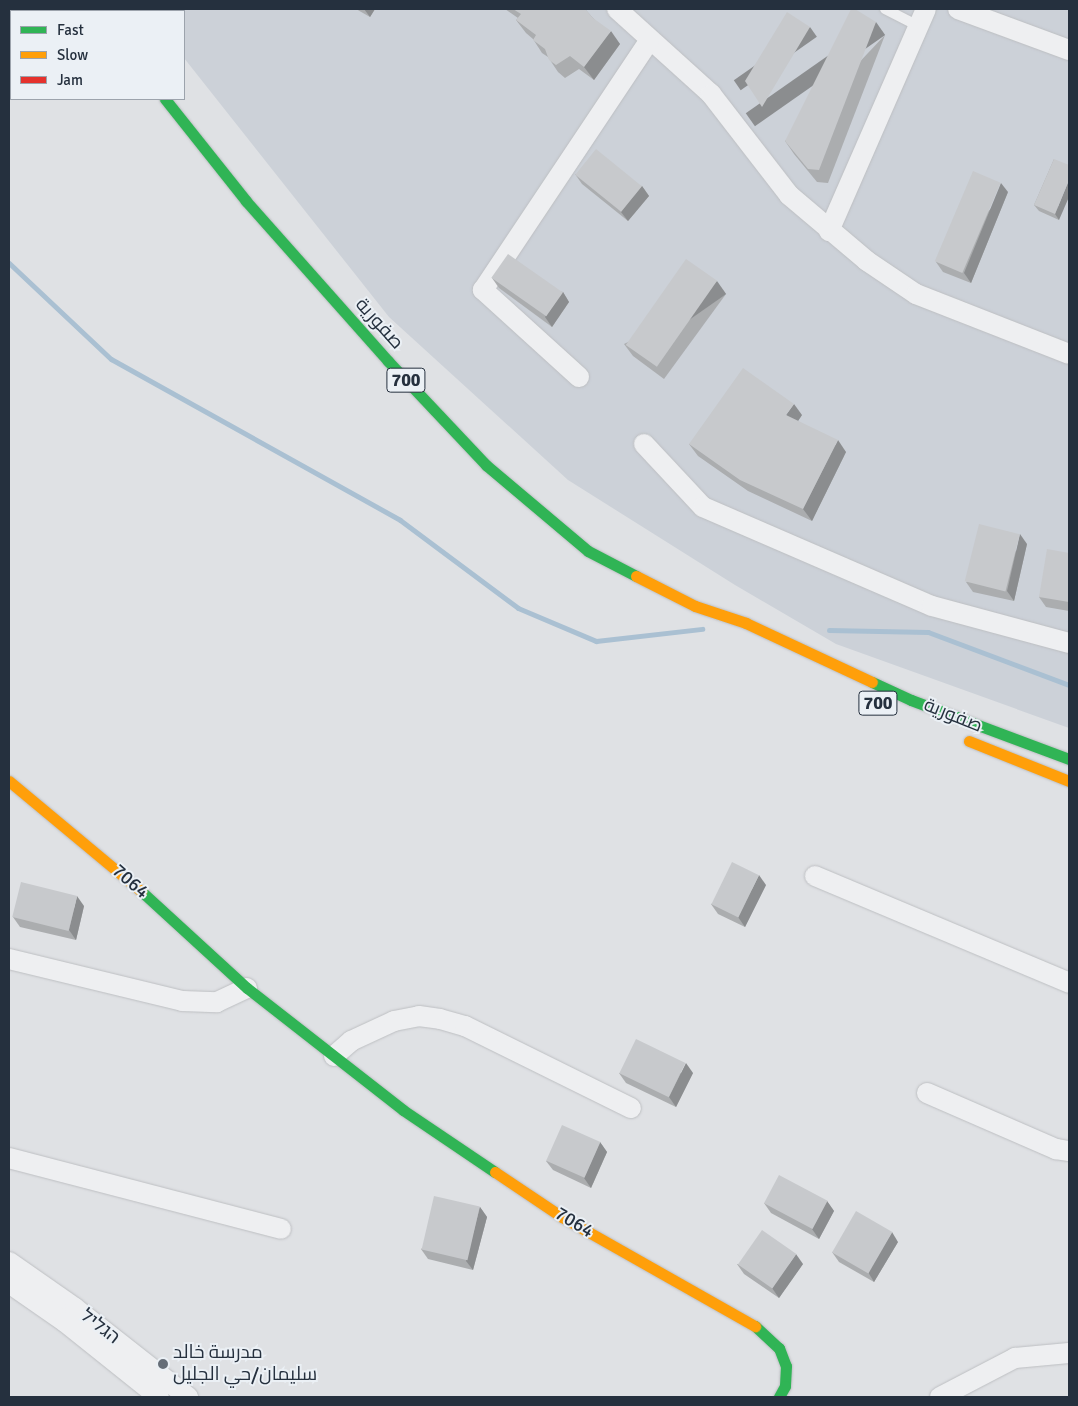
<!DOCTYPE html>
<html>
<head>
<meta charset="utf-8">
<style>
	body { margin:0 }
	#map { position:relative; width:1078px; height:1406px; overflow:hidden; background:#dfe1e4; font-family:Signika,Cairo,Heebo,sans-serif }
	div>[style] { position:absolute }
	.built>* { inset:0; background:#ccd1d8 }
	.stream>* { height:5px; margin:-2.5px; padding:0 2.5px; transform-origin:2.5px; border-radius:2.5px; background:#aac0d2 }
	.roads { filter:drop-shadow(0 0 1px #bdbfc2) drop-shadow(0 0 1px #bdbfc2) }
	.lane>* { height:10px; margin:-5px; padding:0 5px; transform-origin:5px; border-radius:5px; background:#eeeff1 }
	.street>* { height:20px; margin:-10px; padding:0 10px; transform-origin:10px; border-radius:10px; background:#eeeff1 }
	.fast>* { height:11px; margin:-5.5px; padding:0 5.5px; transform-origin:5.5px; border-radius:5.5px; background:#30b455 }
	.slow>* { height:11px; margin:-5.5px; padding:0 5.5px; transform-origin:5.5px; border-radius:5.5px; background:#ff9f0a }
	.jam>* { height:11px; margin:-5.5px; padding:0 5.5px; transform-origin:5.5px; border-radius:5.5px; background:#e5322d }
	.wall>* { inset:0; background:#abadaf }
	.shaded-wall>* { inset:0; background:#8b8d8f; transform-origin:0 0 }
	.building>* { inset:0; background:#c7c9cc; transform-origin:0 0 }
	.dots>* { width:14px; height:14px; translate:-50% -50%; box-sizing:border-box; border:2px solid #ebf0f5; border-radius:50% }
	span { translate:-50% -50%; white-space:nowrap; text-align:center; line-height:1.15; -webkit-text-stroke:4px #ebf0f5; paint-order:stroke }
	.shield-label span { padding:1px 4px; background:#ebf0f5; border:1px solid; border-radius:4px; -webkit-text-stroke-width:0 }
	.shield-label { font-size:18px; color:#25303e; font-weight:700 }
	.street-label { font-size:19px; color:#25303e }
	.poi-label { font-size:19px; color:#25303e }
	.left { translate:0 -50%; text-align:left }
	.frame { position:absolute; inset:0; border:10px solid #25303e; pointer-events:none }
	.legend { position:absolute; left:10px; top:10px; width:175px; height:90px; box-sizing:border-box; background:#ebf0f5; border:1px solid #9ca3ac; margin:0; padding:6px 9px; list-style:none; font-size:15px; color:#25303e }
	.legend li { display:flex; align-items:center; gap:10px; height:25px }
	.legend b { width:25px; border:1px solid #9ca3ac }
</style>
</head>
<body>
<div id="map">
	<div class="built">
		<div style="clip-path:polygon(144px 9px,1069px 9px,1069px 728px,836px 644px,735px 585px,568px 480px,389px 317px,184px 58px,184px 11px)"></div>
	</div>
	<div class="stream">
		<div style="left:9px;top:263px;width:140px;rotate:43.3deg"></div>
		<div style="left:111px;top:359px;width:331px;rotate:29.1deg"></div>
		<div style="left:400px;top:520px;width:147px;rotate:36.7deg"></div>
		<div style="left:518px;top:608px;width:85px;rotate:22.9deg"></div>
		<div style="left:596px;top:641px;width:107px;rotate:-6.5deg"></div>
		<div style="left:829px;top:630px;width:99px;rotate:1.2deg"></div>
		<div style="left:928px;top:632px;width:151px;rotate:20.6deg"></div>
	</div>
	<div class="roads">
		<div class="lane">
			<div style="left:885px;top:9px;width:39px;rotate:27deg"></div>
		</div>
		<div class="street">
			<div style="left:617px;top:9px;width:127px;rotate:42.1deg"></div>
			<div style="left:711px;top:94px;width:128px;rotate:52.3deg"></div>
			<div style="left:789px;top:195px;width:102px;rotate:40.2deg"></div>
			<div style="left:867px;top:261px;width:59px;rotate:34deg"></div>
			<div style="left:916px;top:294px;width:164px;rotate:21.4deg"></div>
			<div style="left:958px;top:9px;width:118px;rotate:20.3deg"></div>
			<div style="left:829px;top:231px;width:242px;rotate:-66.4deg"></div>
			<div style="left:579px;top:377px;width:130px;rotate:-137.8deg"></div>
			<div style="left:483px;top:290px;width:299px;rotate:-56.3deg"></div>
			<div style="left:644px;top:444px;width:86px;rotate:46.9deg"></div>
			<div style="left:703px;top:507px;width:249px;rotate:23.4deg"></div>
			<div style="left:932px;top:606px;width:142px;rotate:15.1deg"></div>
			<div style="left:815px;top:876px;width:276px;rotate:22.8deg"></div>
			<div style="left:9px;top:959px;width:178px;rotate:13.6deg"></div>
			<div style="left:182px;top:1001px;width:35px;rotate:2deg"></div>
			<div style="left:217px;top:1002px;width:33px;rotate:-25deg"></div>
			<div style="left:334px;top:1056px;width:23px;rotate:-41deg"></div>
			<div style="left:351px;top:1041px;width:47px;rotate:-24.9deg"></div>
			<div style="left:394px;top:1021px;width:25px;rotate:-11deg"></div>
			<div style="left:419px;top:1016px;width:21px;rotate:8deg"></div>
			<div style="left:440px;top:1019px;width:26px;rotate:16deg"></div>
			<div style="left:465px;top:1026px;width:185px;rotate:26.3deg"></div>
			<div style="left:927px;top:1093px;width:141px;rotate:23.5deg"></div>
			<div style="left:1056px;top:1149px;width:13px;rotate:9deg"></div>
			<div style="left:9px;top:1158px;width:281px;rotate:14.6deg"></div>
			<div style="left:9px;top:1262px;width:80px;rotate:34.9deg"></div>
			<div style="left:75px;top:1308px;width:144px;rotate:38.2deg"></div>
			<div style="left:9px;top:1283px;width:68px;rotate:34.9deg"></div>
			<div style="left:65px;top:1322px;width:120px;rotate:38.6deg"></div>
			<div style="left:940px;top:1397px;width:85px;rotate:-27.5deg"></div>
			<div style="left:1015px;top:1358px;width:54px;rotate:-5.3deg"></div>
		</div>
		<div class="fast">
			<div style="left:80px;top:9px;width:3px;rotate:45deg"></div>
			<div style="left:165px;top:99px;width:130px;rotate:51.5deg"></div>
			<div style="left:246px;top:201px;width:214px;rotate:48.4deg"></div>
			<div style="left:388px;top:361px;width:143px;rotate:46.7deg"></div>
			<div style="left:486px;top:465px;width:133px;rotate:40.1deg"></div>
			<div style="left:588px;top:551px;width:54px;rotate:27.5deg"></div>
			<div style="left:872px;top:682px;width:43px;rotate:24.8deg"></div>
			<div style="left:911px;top:700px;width:169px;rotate:20.5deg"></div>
			<div style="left:141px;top:891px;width:144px;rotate:42.5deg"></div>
			<div style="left:247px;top:988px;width:198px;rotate:38deg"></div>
			<div style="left:403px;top:1110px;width:111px;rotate:34deg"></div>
			<div style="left:755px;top:1326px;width:33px;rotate:43deg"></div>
			<div style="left:779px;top:1348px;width:19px;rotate:69deg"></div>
			<div style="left:786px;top:1366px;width:20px;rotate:93deg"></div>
			<div style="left:785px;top:1386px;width:13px;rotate:119deg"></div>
		</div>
		<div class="slow">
			<div style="left:636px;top:576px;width:66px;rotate:27deg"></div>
			<div style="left:695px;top:606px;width:54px;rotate:18.4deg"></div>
			<div style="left:746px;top:623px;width:139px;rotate:25.1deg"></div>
			<div style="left:969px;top:741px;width:108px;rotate:21.8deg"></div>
			<div style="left:9px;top:781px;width:172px;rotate:39.8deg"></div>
			<div style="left:495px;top:1172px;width:81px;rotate:33.9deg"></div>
			<div style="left:562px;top:1217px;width:222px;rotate:29.5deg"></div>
		</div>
		<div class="jam">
			<div style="left:102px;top:9px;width:3px;rotate:45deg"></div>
		</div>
	</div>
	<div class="wall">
		<div style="clip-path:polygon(356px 9px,375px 9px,370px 17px)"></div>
		<div style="clip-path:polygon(505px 9px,585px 9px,593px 18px,620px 44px,594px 80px,579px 69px,565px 78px,558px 72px,548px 57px,542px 53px,533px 39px,526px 33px,516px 20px,518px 18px)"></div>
		<div style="clip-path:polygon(885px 35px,828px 183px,817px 182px,794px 154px,785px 141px)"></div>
		<div style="clip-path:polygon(1054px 159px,1059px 220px,1039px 211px,1034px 205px)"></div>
		<div style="clip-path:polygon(575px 174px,642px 186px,649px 196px,628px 221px,582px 184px)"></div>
		<div style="clip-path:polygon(1008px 192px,971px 283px,943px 272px,936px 262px)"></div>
		<div style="clip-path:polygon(492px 278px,563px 292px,569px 302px,552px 327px,499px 288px)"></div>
		<div style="clip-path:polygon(726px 294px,664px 379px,633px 356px,624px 344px)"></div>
		<div style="clip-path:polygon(802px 415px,798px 421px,846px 452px,812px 521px,748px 491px,698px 456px,689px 444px)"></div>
		<div style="clip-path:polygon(1027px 544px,1014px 601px,973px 592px,966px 582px)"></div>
		<div style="clip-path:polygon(1069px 553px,1069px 611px,1046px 607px,1039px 597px)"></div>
		<div style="clip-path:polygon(766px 885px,745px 927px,718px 914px,711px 904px)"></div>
		<div style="clip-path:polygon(84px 906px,76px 940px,20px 927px,13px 917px)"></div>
		<div style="clip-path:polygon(619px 1073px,693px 1073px,676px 1107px,626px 1083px)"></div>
		<div style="clip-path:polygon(600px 1142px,607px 1152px,591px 1188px,553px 1170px,546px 1161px)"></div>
		<div style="clip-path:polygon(827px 1201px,834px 1211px,819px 1239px,771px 1213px,764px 1203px)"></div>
		<div style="clip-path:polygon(480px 1207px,487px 1217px,473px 1270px,428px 1259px,421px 1249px)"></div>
		<div style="clip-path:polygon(898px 1242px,874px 1282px,839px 1262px,832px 1252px)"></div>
		<div style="clip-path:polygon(737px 1264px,803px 1264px,779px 1298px,744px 1274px)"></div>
	</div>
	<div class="shaded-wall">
		<div style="clip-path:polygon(364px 9px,375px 9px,370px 17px)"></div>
		<div style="left:876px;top:22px;width:16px;height:159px;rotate:55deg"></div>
		<div style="left:810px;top:27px;width:12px;height:93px;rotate:55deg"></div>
		<div style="clip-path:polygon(611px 31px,620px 44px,594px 80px,584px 67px)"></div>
		<div style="clip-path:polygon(1069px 180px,1069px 197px,1059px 220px,1055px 214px)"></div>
		<div style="clip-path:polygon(1001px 183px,1008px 192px,971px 283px,964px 273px)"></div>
		<div style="clip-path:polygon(642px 186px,649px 196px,628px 221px,621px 212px)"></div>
		<div style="left:717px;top:281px;width:16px;height:105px;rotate:55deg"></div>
		<div style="clip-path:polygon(563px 292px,569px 302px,552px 327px,545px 317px)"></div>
		<div style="clip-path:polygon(794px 404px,802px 415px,794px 427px,786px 415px)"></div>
		<div style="clip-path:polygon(838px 440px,846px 452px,812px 521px,803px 509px)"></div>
		<div style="clip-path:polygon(1020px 534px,1027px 544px,1014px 601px,1007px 591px)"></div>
		<div style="clip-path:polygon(759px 875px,766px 885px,745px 927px,738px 917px)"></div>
		<div style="clip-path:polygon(77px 896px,84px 906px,76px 940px,69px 930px)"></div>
		<div style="clip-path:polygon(686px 1063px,693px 1073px,676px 1107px,669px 1097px)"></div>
		<div style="clip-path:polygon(600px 1142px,607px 1152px,591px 1188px,584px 1178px)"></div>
		<div style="clip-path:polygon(827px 1201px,834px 1211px,819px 1239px,812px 1229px)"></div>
		<div style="clip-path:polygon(480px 1207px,487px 1217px,473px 1270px,466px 1261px)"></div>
		<div style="clip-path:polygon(892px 1232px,898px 1242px,874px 1282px,868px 1272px)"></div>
		<div style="clip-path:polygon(796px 1254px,803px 1264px,779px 1298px,772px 1288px)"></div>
	</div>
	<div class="building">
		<div style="clip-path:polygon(513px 9px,585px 9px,593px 18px,611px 31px,584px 67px,570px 56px,556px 65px,549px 60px,545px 49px,533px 40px,536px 35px,516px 20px,521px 14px)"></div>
		<div style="clip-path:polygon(851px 9px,855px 9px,876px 22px,819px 170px,808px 169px,785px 141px)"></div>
		<div style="clip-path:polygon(787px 12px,810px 27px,762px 107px,745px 81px)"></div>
		<div style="left:596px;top:149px;width:59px;height:33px;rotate:39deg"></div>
		<div style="clip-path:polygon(1054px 159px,1069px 165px,1069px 180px,1055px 214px,1034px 205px)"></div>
		<div style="left:973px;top:171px;width:30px;height:98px;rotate:23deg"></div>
		<div style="left:508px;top:254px;width:67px;height:29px;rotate:35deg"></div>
		<div style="left:686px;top:259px;width:38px;height:105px;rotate:35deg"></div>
		<div style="clip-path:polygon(743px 368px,794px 404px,786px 415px,838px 440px,803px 509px,740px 480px,689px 444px)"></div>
		<div style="left:979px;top:524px;width:42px;height:59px;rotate:14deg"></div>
		<div style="clip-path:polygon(1047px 549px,1069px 553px,1069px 602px,1039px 597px)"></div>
		<div style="left:732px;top:862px;width:30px;height:47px;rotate:26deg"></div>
		<div style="left:21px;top:882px;width:58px;height:36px;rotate:14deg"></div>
		<div style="left:636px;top:1039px;width:55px;height:38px;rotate:26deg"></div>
		<div style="left:562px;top:1125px;width:42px;height:39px;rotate:24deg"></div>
		<div style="left:779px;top:1175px;width:55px;height:32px;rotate:28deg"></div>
		<div style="left:434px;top:1196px;width:47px;height:55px;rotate:13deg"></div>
		<div style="left:856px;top:1211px;width:42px;height:48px;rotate:30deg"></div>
		<div style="left:762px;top:1230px;width:42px;height:42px;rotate:35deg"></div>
	</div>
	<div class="dots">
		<div style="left:163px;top:1364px;background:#666e78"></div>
	</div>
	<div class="shield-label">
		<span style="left:406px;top:380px">700</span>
		<span style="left:878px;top:703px">700</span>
	</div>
	<div class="street-label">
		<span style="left:379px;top:324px;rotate:48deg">صفورية</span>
		<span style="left:953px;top:716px;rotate:22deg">صفورية</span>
		<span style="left:130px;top:882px;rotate:41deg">7064</span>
		<span style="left:574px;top:1223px;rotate:31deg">7064</span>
		<span style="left:100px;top:1327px;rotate:38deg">הגליל</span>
	</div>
	<div class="poi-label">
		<span class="left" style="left:173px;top:1364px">مدرسة خالد<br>سليمان/حي الجليل</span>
	</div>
	<div class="frame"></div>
	<ul class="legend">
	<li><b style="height:6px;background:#30b455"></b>Fast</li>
	<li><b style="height:6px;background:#ff9f0a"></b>Slow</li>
	<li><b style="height:6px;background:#e5322d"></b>Jam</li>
	</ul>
</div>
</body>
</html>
